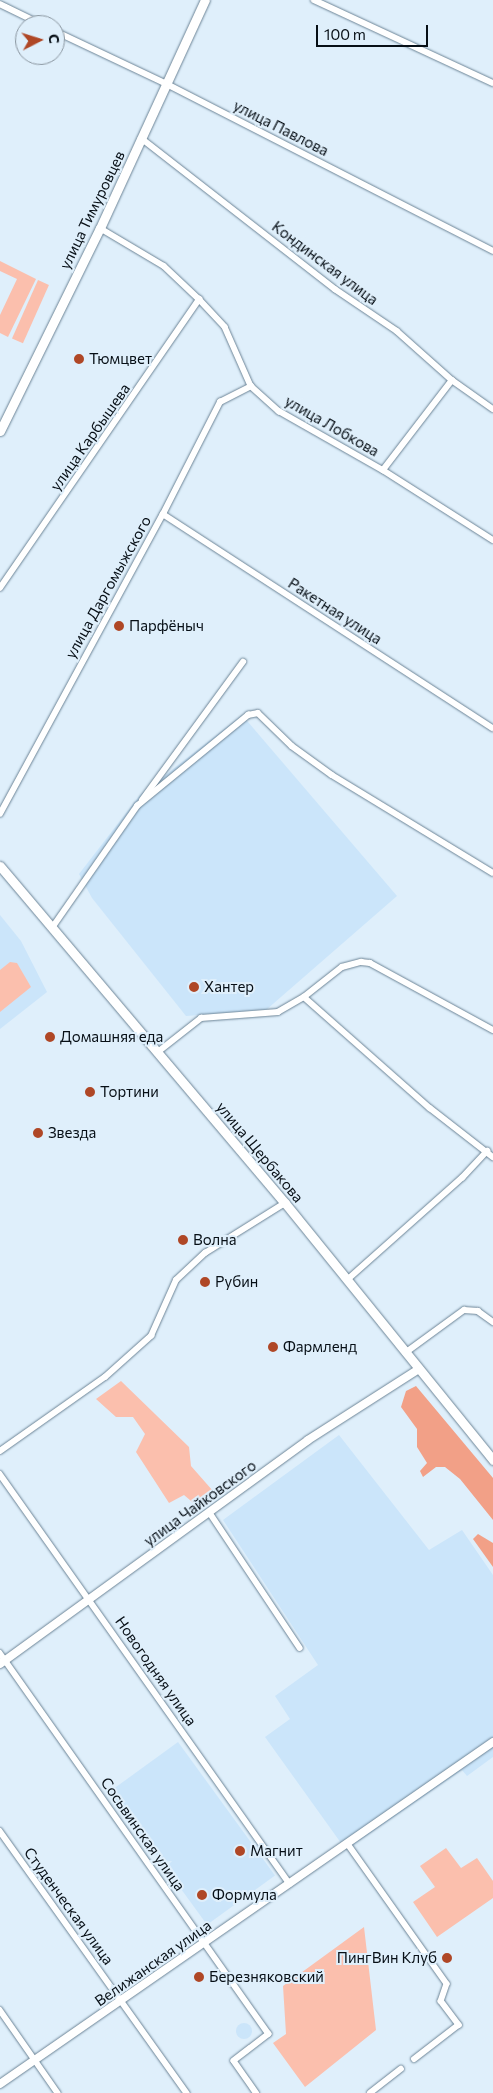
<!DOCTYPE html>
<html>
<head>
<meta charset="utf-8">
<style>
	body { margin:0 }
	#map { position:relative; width:493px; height:2093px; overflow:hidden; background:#dfeffb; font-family:Commissioner,sans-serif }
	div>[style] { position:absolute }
	.built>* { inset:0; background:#cbe5fa; transform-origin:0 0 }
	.round { border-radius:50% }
	.green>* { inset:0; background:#fbbfad; transform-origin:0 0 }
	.forest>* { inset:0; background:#f2a087 }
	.roads { filter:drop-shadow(0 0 1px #6c8496) drop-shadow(0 0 1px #6c8496) }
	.minor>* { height:5.5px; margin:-2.75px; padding:0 2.75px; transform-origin:2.75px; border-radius:2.75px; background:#fff }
	.tertiary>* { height:8px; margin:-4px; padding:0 4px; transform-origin:4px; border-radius:4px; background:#fff }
	.primary>* { height:9px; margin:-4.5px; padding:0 4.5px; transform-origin:4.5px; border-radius:4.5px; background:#fff }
	.dots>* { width:14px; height:14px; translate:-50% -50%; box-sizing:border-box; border:2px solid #dfeffb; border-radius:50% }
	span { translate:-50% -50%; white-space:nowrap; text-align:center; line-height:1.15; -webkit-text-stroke:4px #dfeffb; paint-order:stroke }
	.street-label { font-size:15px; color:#070f16 }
	.poi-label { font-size:15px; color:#070f16 }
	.left { translate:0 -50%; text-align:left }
	.right { translate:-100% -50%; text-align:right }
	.north { position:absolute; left:15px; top:15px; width:50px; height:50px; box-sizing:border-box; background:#dfeffb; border:1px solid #89959f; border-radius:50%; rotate:85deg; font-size:14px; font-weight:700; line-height:20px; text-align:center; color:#070f16 }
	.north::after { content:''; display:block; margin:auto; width:18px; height:22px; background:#af4726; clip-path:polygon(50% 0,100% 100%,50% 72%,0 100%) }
	.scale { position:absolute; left:316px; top:25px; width:112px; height:22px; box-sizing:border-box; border:2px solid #070f16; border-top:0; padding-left:6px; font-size:15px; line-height:18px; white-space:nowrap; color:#070f16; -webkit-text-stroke:4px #dfeffb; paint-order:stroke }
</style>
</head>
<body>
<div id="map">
	<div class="built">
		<div style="clip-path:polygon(242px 715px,397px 896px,266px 1010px,186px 1016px,92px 898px,79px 874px,140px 795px)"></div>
		<div style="clip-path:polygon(0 915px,21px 941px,47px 992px,0 1029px)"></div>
		<div style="clip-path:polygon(339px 1435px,429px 1550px,462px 1530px,493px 1575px,493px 1757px,467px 1776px,462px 1770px,346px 1850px,265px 1737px,290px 1719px,275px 1696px,318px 1665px,223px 1520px)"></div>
		<div style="left:178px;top:1742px;width:165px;height:84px;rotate:54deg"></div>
		<div class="round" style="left:236px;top:2023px;width:16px;height:16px"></div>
	</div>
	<div class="green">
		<div style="clip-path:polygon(0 261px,36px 279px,8px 337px,0 333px,0 315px,17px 279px,0 271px)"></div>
		<div style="left:38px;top:280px;width:12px;height:64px;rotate:24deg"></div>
		<div style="clip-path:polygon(10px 962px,17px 963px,31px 987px,0 1012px,0 970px)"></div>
		<div style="clip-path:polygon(121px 1381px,189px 1447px,191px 1466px,213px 1491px,197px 1506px,184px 1495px,169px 1503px,136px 1452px,145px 1434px,133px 1417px,116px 1417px,96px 1399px)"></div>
		<div style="clip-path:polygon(446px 1848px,461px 1868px,477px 1858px,493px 1881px,493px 1898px,437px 1937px,413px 1902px,435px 1887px,420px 1866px)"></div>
		<div style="clip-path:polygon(364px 1927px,376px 2030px,305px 2087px,273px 2043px,286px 2034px,283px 1986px)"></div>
	</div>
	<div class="forest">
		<div style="clip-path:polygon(416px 1386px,493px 1478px,493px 1520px,460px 1479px,445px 1467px,436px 1467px,423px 1477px,420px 1471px,427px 1463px,417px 1447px,417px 1429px,401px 1407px,406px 1391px)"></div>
		<div style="clip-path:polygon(478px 1534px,493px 1543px,493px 1567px,473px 1539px)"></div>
	</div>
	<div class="roads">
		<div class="minor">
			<div style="left:314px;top:0;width:197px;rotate:24.9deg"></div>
			<div style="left:0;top:4px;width:48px;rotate:26deg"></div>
			<div style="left:55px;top:31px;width:124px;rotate:25.3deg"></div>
			<div style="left:167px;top:84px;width:366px;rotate:27.1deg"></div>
			<div style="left:141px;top:138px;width:246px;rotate:37.9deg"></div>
			<div style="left:335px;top:289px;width:75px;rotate:34.1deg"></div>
			<div style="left:397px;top:331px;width:74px;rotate:41.7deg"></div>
			<div style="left:452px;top:380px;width:50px;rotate:35.3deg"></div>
			<div style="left:100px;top:228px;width:74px;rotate:30.7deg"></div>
			<div style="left:164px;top:266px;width:48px;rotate:43.3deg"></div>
			<div style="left:199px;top:299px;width:38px;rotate:47deg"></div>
			<div style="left:225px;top:327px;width:64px;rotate:66.2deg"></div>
			<div style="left:251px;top:386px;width:38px;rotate:42deg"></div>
			<div style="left:279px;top:411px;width:120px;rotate:29.6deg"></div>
			<div style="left:383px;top:470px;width:130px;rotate:32.5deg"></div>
			<div style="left:383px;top:470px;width:113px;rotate:-52.5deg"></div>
			<div style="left:163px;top:514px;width:393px;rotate:33deg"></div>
			<div style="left:0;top:588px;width:351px;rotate:-55.4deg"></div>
			<div style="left:142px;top:800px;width:171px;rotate:-53.8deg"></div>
			<div style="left:0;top:814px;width:341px;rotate:-61.5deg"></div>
			<div style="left:163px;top:514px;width:126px;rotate:-63deg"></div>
			<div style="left:220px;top:402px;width:35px;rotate:-27deg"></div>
			<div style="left:52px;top:928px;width:149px;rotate:-55.1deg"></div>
			<div style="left:137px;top:806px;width:144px;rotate:-39.3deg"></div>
			<div style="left:248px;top:715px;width:10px;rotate:-11deg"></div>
			<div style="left:258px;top:713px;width:47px;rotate:44.1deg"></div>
			<div style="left:292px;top:746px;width:49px;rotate:35.9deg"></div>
			<div style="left:332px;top:775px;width:188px;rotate:31.3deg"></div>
			<div style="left:304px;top:997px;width:168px;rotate:41.4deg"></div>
			<div style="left:430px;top:1108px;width:80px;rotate:37.9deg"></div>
			<div style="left:158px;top:1052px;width:55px;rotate:-38.3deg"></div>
			<div style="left:201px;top:1018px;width:77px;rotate:-4.5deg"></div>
			<div style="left:278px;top:1012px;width:30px;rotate:-30deg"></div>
			<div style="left:304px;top:997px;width:48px;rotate:-38.3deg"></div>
			<div style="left:342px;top:967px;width:20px;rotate:-15deg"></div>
			<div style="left:361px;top:962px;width:9px;rotate:6deg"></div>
			<div style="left:370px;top:963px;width:140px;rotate:28.6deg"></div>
			<div style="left:347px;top:1280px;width:154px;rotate:-41.6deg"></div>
			<div style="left:462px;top:1178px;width:37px;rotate:-47deg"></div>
			<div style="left:405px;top:1353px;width:73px;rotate:-36.1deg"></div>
			<div style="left:464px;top:1310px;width:14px;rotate:4deg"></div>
			<div style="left:478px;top:1311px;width:19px;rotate:36deg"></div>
			<div style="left:0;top:1451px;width:128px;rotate:-35.2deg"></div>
			<div style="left:105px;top:1377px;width:62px;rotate:-41.7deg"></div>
			<div style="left:151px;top:1336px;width:61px;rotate:-65.9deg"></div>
			<div style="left:176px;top:1280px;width:40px;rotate:-43deg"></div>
			<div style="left:205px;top:1253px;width:94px;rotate:-32deg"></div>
			<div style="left:0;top:1474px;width:502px;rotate:54.73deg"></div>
			<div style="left:210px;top:1513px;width:162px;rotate:56.3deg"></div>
			<div style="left:0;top:1653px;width:466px;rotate:54.8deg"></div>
			<div style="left:269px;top:2034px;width:44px;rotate:142.4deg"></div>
			<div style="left:234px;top:2061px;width:39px;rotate:55deg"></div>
			<div style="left:0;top:1831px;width:322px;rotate:54.5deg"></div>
			<div style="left:348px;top:1844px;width:171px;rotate:54.7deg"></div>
			<div style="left:447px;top:1984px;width:18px;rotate:109deg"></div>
			<div style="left:441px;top:2001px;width:30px;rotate:53deg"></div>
			<div style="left:459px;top:2025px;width:56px;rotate:142.3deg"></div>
			<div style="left:0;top:2010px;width:101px;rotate:55.1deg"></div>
			<div style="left:370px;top:2093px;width:39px;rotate:-38deg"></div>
		</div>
		<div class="tertiary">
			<div style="left:0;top:1664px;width:381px;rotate:-36deg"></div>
			<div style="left:308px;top:1440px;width:132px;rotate:-32.6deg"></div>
			<div style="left:0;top:2084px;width:600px;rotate:-34.75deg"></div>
		</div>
		<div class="primary">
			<div style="left:0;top:431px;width:226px;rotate:-63.8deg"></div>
			<div style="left:100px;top:228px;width:251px;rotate:-65.3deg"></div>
			<div style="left:0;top:866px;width:441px;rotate:49.8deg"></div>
			<div style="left:285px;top:1203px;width:331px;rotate:51deg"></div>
		</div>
	</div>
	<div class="dots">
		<div style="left:79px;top:359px;background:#af4726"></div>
		<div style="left:119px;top:626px;background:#af4726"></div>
		<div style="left:194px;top:987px;background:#af4726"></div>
		<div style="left:50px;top:1037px;background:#af4726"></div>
		<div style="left:90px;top:1092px;background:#af4726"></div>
		<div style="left:38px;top:1133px;background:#af4726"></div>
		<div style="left:183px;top:1240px;background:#af4726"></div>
		<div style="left:205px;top:1282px;background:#af4726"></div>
		<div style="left:273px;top:1347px;background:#af4726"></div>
		<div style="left:240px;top:1851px;background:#af4726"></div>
		<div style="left:202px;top:1895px;background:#af4726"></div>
		<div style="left:447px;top:1958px;background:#af4726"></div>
		<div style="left:199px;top:1977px;background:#af4726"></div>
	</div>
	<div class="street-label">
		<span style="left:281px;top:128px;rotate:27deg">улица Павлова</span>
		<span style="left:92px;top:210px;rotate:-64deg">улица Тимуровцев</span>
		<span style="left:325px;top:263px;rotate:37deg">Кондинская улица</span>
		<span style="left:332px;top:426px;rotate:30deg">улица Лобкова</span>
		<span style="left:90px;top:437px;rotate:-55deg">улица Карбышева</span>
		<span style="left:108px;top:587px;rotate:-61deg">улица Даргомыжского</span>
		<span style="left:335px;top:611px;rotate:33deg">Ракетная улица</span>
		<span style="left:260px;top:1152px;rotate:50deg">улица Щербакова</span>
		<span style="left:200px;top:1503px;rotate:-36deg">улица Чайковского</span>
		<span style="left:156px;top:1671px;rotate:55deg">Новогодняя улица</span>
		<span style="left:143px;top:1834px;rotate:55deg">Сосьвинская улица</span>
		<span style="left:69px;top:1906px;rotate:54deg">Студенческая улица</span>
		<span style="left:153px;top:1963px;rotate:-35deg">Велижанская улица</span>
	</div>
	<div class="poi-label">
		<span class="left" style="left:89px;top:359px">Тюмцвет</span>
		<span class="left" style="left:129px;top:626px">Парфёныч</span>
		<span class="left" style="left:204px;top:987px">Хантер</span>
		<span class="left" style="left:60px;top:1037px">Домашняя еда</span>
		<span class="left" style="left:100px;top:1092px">Тортини</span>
		<span class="left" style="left:48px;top:1133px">Звезда</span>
		<span class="left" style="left:193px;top:1240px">Волна</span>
		<span class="left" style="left:215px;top:1282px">Рубин</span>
		<span class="left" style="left:283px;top:1347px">Фармленд</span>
		<span class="left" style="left:250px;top:1851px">Магнит</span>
		<span class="left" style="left:212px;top:1895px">Формула</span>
		<span class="right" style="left:437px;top:1958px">ПингВин Клуб</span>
		<span class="left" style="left:209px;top:1977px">Березняковский</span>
	</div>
	<div class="north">С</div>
	<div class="scale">100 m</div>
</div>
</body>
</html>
